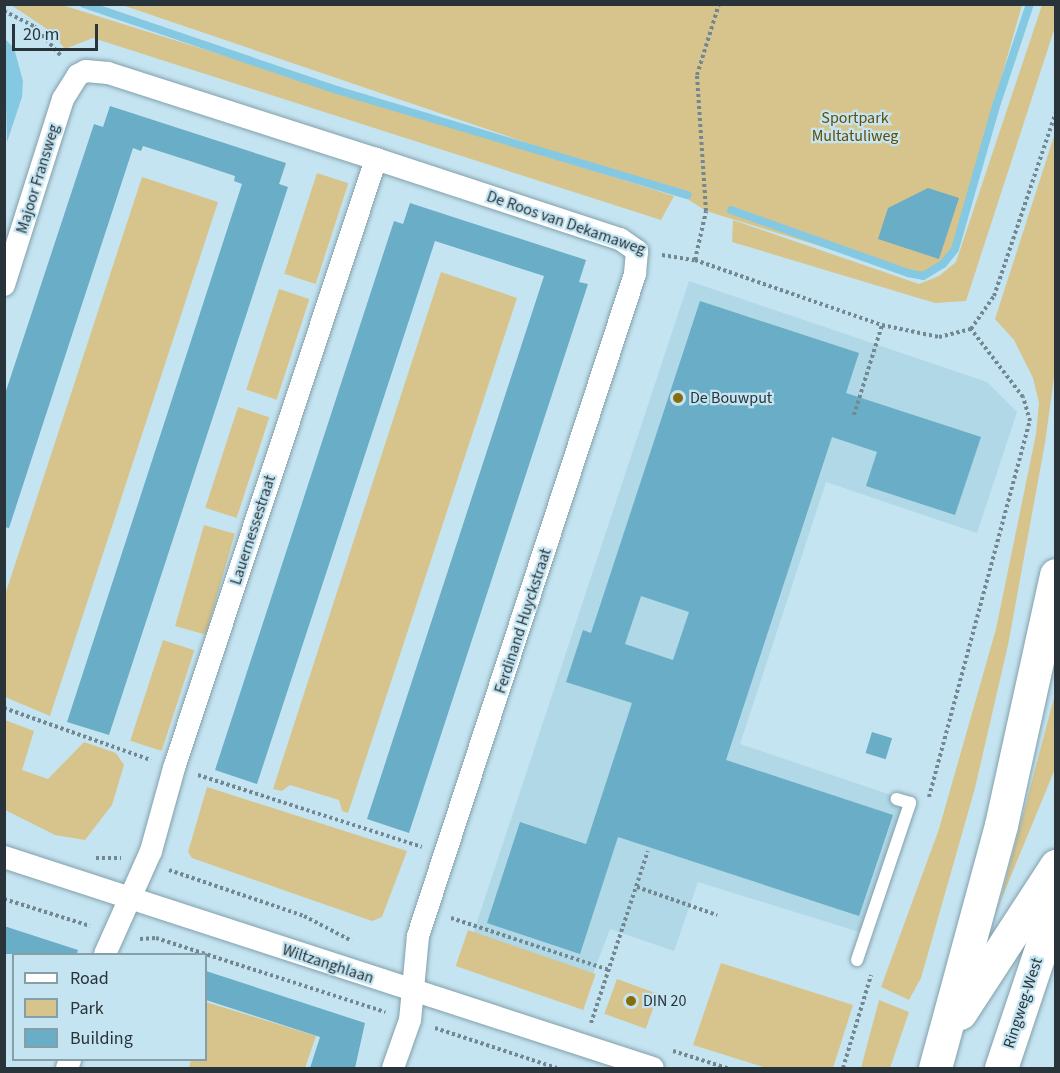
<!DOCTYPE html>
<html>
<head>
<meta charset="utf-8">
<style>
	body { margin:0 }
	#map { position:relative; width:1060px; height:1073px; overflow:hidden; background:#c5e4f1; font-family:"Source Sans 3",sans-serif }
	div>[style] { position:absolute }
	.built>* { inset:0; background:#b0d8e7 }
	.green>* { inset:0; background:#d7c48c; transform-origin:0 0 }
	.water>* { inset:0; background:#85c8e2 }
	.stream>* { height:8px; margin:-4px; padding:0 4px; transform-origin:4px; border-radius:4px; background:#85c8e2 }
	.building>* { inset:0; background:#6aadc6; transform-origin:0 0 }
	.path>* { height:4px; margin-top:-2px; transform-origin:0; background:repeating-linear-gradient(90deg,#728790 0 3px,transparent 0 6px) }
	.roads { filter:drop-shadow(0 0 2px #82a0ac) drop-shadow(0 0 2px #82a0ac) }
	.service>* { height:12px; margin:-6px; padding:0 6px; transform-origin:6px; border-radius:6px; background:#fff }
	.minor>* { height:22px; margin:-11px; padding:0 11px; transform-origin:11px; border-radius:11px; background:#fff }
	.motorway>* { height:33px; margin:-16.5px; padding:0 16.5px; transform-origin:16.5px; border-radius:16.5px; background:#fff }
	.dots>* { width:16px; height:16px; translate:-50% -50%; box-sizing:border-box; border:3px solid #c5e4f1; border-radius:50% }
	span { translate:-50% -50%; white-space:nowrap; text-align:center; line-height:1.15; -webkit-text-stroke:4.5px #c5e4f1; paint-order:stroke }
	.park-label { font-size:16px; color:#614d05 }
	.street-label { font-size:16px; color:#283439 }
	.poi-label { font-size:16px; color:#283439 }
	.left { translate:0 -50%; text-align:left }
	.frame { position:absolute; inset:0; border:6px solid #283439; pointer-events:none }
	.legend { position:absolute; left:12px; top:953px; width:195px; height:108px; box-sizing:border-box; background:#c5e4f1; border:2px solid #869ea7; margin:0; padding:8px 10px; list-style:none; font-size:18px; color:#283439 }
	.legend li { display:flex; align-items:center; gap:12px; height:30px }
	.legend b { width:30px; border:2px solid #869ea7 }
	.scale { position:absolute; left:12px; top:24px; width:86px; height:27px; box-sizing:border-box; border:3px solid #283439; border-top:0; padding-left:8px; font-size:18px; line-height:21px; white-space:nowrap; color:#283439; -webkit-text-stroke:4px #c5e4f1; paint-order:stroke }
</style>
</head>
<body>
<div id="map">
	<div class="built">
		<div style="clip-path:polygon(689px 281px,987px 382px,1017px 412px,977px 533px,826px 482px,740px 744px,909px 801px,866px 934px,698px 882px,674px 951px,610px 929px,592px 976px,473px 934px)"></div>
	</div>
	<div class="green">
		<div style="clip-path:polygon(11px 5px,62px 5px,674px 196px,661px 220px,93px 38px,65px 49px,50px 31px)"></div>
		<div style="clip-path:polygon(122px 5px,1022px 5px,950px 259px,930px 275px,908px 273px,706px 211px,683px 196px)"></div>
		<div style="clip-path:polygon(1042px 5px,1055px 5px,1055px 27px,966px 301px,935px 303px,732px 242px,733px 220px,919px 284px,939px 276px,956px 262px)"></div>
		<div style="clip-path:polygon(1055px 133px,1056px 363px,1045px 443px,1008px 645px,975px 788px,921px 978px,909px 1000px,881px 987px,939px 829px,996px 629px,1036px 434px,1039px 403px,1033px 378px,1014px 340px,995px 319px)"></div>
		<div style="left:317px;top:173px;width:33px;height:106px;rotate:18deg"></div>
		<div style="clip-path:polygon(142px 177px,218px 202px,50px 716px,5px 697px,5px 595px)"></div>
		<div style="clip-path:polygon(441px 272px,517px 298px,348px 813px,342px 811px,339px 800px,290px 785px,282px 791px,273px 789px)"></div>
		<div style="left:279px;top:289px;width:32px;height:106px;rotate:18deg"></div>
		<div style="left:238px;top:407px;width:33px;height:106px;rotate:18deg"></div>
		<div style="left:204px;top:525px;width:32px;height:105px;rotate:16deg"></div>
		<div style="left:163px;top:640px;width:33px;height:106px;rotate:18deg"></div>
		<div style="clip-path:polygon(1055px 694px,1055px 769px,989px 929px,1001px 898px)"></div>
		<div style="clip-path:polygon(5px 720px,34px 731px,22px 770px,48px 779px,84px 742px,116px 753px,124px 765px,112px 805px,85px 840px,55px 835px,5px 810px)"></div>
		<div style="clip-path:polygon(207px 787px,407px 851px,382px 917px,372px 921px,192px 858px,188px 852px)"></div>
		<div style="left:468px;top:930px;width:135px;height:38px;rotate:19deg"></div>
		<div style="clip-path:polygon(721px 963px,853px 1005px,833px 1068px,766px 1068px,693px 1045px)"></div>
		<div style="left:617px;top:979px;width:44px;height:37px;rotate:20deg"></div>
		<div style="clip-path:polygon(879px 1000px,909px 1012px,890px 1068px,861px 1068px)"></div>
		<div style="clip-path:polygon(206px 1002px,316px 1036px,305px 1068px,189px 1068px,191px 1060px,206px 1060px)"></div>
	</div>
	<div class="water">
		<div style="clip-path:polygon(4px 38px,14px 48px,23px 81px,22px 97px,7px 142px)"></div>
	</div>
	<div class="stream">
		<div style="left:84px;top:4px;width:267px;rotate:18.8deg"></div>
		<div style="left:337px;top:90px;width:366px;rotate:16.7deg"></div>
		<div style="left:731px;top:210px;width:188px;rotate:19.6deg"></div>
		<div style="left:908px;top:273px;width:15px;rotate:11deg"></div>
		<div style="left:923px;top:276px;width:23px;rotate:-31deg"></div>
		<div style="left:943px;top:264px;width:19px;rotate:-51deg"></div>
		<div style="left:955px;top:249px;width:152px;rotate:-74deg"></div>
		<div style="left:997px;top:103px;width:104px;rotate:-71.6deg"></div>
	</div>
	<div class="building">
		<div style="clip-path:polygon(110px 106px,286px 163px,279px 184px,288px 187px,109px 735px,67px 722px,242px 184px,234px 181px,235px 176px,193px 162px,143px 146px,141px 151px,133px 148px,9px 528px,4px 527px,4px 397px,94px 124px,103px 127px)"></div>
		<div style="clip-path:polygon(928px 188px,959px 198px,939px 259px,878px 239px,888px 208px)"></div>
		<div style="clip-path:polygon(410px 203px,586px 260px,579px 282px,588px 284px,409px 833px,367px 819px,544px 276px,435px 241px,257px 784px,215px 770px,394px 221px,403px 224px)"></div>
		<div style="clip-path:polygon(evenodd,700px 301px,859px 353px,846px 393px,981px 437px,955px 515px,866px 486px,877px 452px,832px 437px,726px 760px,893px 815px,859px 916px,618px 837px,580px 954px,487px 923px,520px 822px,586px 844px,632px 703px,566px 682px,583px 630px,591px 633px,700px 301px,641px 596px,689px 612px,673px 660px,625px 644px,641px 596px)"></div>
		<div style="left:872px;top:732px;width:21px;height:22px;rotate:17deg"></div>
		<div style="clip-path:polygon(4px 926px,78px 950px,77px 954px,4px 954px)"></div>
		<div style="clip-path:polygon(206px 971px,365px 1023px,355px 1068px,310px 1068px,320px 1037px,206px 1000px)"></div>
	</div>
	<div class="path">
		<div style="left:4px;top:11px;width:34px;rotate:27deg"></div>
		<div style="left:34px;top:26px;width:42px;rotate:47.9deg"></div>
		<div style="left:662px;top:255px;width:33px;rotate:9deg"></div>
		<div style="left:695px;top:260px;width:198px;rotate:19.2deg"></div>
		<div style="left:882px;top:325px;width:58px;rotate:11.9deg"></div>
		<div style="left:939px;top:337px;width:33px;rotate:-14deg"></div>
		<div style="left:971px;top:329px;width:40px;rotate:-55.1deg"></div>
		<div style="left:994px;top:296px;width:194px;rotate:-71.4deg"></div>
		<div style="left:695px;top:260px;width:50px;rotate:-77.3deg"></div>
		<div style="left:706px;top:211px;width:136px;rotate:-93.8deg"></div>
		<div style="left:697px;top:75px;width:74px;rotate:-72.8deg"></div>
		<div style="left:854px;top:415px;width:94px;rotate:-72.7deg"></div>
		<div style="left:4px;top:708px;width:156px;rotate:19.5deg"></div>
		<div style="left:198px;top:775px;width:235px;rotate:17.8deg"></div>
		<div style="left:929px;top:797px;width:389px;rotate:-75deg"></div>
		<div style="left:1030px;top:421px;width:25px;rotate:-106deg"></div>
		<div style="left:1023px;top:397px;width:86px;rotate:-127.4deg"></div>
		<div style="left:96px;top:858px;width:25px"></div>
		<div style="left:169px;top:870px;width:143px;rotate:18.8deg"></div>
		<div style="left:304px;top:916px;width:54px;rotate:27.5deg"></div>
		<div style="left:637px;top:887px;width:85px;rotate:19.3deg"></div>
		<div style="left:4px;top:899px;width:90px;rotate:17.4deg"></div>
		<div style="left:451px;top:918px;width:166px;rotate:18.2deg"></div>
		<div style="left:140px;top:939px;width:16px;rotate:-4deg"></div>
		<div style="left:156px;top:938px;width:241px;rotate:17.9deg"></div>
		<div style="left:591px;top:1023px;width:181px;rotate:-71.7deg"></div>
		<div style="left:435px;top:1028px;width:128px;rotate:18.2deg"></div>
		<div style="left:673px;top:1051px;width:57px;rotate:17.5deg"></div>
		<div style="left:843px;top:1068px;width:97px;rotate:-73.2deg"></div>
	</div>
	<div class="roads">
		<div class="service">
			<div style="left:857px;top:960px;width:166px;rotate:-71.3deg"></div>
			<div style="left:910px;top:803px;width:14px;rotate:-163deg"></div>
		</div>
		<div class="minor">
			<div style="left:4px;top:285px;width:195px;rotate:-72.4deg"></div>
			<div style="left:63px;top:99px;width:28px;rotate:-58deg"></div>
			<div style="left:78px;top:75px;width:9px;rotate:-27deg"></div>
			<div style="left:86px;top:71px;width:22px;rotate:5deg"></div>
			<div style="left:108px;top:73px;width:281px;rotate:17.8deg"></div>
			<div style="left:376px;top:159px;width:257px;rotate:18.2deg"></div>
			<div style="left:620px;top:239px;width:21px;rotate:35deg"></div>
			<div style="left:637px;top:251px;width:23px;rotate:95deg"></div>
			<div style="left:635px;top:274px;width:697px;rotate:108.15deg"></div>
			<div style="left:418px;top:936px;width:84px;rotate:95.4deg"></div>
			<div style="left:410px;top:1020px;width:51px;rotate:109.5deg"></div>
			<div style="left:4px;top:857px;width:682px;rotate:18.01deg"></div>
			<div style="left:105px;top:954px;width:113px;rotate:-65.9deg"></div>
			<div style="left:151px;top:851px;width:86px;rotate:-74.5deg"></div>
			<div style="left:174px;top:768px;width:642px;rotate:-71.65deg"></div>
			<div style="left:67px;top:1068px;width:9px;rotate:-69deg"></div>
		</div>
		<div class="motorway">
			<div style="left:960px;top:1013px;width:176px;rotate:-56.9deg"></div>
			<div style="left:935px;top:1068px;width:252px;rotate:-74.8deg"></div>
			<div style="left:1001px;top:825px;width:256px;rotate:-77.6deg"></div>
			<div style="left:1001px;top:1068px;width:173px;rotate:-71.5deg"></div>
		</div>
	</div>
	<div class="dots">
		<div style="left:678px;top:398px;background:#876c0b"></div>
		<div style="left:631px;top:1001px;background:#876c0b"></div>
	</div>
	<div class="park-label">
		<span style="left:855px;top:127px">Sportpark<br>Multatuliweg</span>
	</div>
	<div class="street-label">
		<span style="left:38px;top:179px;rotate:-73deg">Majoor Fransweg</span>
		<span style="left:566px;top:223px;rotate:19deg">De Roos van Dekamaweg</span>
		<span style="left:253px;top:530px;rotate:-72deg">Lauernessestraat</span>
		<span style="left:523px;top:621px;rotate:-72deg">Ferdinand Huyckstraat</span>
		<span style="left:328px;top:964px;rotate:18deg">Wiltzanghlaan</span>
		<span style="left:1023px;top:1003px;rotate:-72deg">Ringweg-West</span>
	</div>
	<div class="poi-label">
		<span class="left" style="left:690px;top:398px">De Bouwput</span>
		<span class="left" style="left:643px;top:1001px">DIN 20</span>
	</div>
	<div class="frame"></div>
	<ul class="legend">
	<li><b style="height:8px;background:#fff"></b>Road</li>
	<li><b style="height:16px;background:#d7c48c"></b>Park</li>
	<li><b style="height:16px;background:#6aadc6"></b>Building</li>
	</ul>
	<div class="scale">20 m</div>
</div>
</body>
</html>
